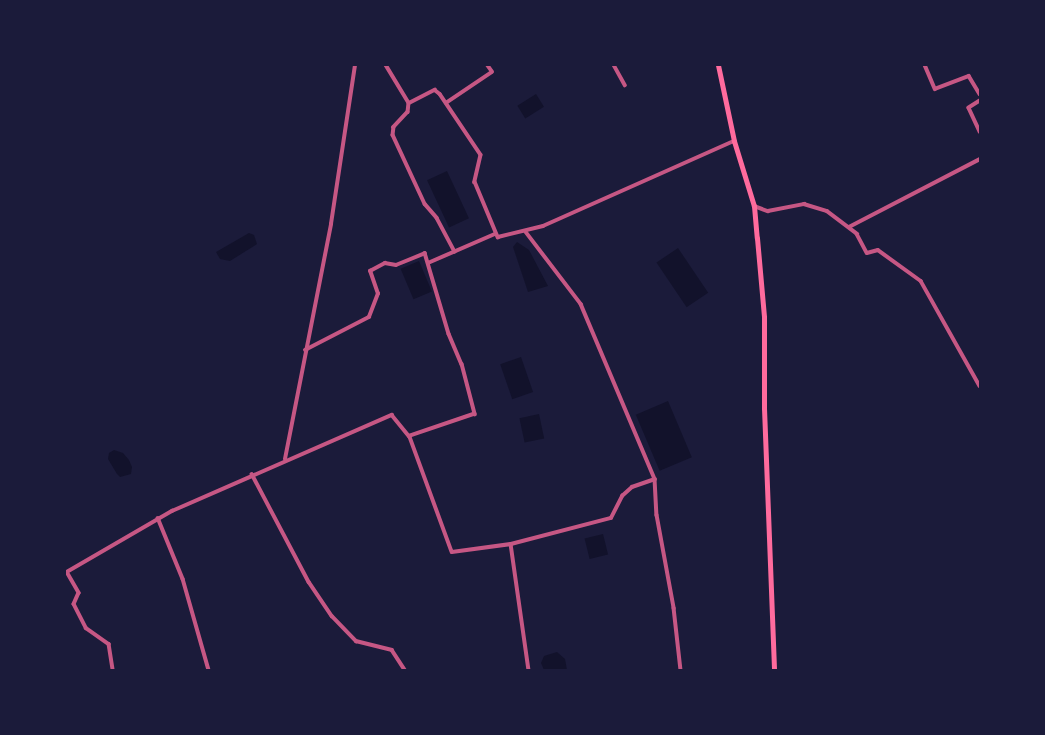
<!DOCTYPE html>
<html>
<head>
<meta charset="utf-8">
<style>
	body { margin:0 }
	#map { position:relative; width:1045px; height:735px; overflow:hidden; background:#1b1b3a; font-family:Arial,sans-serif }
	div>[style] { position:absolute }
	.water>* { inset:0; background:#12122b; transform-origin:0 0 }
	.minor>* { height:3.5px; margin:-1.75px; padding:0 1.75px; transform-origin:1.75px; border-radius:1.75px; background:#c65784 }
	.trunk>* { height:5px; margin:-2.5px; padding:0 2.5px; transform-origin:2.5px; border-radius:2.5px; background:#ff6b9d }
	span { translate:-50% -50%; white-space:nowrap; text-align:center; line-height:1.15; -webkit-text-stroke:5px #1b1b3a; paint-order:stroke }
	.frame { position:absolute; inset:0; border:66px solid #1b1b3a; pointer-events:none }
</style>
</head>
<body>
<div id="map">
	<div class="water">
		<div style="left:536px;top:94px;width:15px;height:22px;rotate:58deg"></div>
		<div style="left:447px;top:171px;width:52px;height:22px;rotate:65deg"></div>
		<div style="clip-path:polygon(249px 233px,254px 235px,257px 244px,230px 261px,220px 259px,216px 252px)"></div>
		<div style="clip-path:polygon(517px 242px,529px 250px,548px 286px,528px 292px,513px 247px)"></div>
		<div style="left:678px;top:248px;width:54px;height:26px;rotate:56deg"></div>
		<div style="left:419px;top:261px;width:33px;height:20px;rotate:67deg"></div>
		<div style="left:521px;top:357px;width:37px;height:22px;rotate:71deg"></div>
		<div style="left:668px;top:401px;width:61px;height:35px;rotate:67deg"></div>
		<div style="left:539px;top:414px;width:25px;height:20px;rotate:78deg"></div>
		<div style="clip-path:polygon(114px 450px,123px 453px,129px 460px,132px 467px,131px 474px,120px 477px,117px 474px,108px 459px,109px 453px)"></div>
		<div style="left:603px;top:534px;width:21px;height:19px;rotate:76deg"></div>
		<div style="clip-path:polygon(557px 652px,565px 659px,567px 670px,544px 670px,541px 663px,544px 656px)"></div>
	</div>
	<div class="minor">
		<div style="left:386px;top:65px;width:44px;rotate:58.8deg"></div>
		<div style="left:409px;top:103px;width:29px;rotate:-27deg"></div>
		<div style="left:435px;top:90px;width:6px;rotate:39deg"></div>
		<div style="left:440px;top:94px;width:73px;rotate:56.1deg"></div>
		<div style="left:481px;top:155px;width:28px;rotate:103deg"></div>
		<div style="left:475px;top:182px;width:60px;rotate:67.3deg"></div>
		<div style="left:498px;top:237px;width:46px;rotate:-13.7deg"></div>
		<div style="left:543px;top:226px;width:209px;rotate:-24deg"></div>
		<div style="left:614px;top:65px;width:23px;rotate:61deg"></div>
		<div style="left:925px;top:65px;width:26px;rotate:67deg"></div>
		<div style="left:935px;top:89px;width:36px;rotate:-21deg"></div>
		<div style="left:969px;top:76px;width:21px;rotate:59deg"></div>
		<div style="left:980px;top:101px;width:13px;rotate:148deg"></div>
		<div style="left:969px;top:108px;width:26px;rotate:65deg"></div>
		<div style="left:409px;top:103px;width:9px;rotate:96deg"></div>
		<div style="left:408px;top:112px;width:21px;rotate:133deg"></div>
		<div style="left:394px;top:127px;width:8px;rotate:97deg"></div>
		<div style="left:393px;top:135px;width:76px;rotate:65.1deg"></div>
		<div style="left:425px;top:204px;width:18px;rotate:49deg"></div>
		<div style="left:437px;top:218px;width:38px;rotate:62deg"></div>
		<div style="left:446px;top:103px;width:55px;rotate:-34deg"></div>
		<div style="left:492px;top:72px;width:9px;rotate:-126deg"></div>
		<div style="left:754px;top:206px;width:15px;rotate:20deg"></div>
		<div style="left:768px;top:211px;width:37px;rotate:-11deg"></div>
		<div style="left:804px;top:204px;width:24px;rotate:17deg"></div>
		<div style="left:827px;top:211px;width:38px;rotate:37deg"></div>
		<div style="left:857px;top:234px;width:21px;rotate:62deg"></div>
		<div style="left:867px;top:253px;width:11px;rotate:-15deg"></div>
		<div style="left:878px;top:250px;width:53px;rotate:35.8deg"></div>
		<div style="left:921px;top:281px;width:120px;rotate:60.7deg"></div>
		<div style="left:849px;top:227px;width:148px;rotate:-27.4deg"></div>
		<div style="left:526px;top:232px;width:91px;rotate:52.6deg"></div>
		<div style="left:581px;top:304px;width:190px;rotate:67.1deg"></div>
		<div style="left:655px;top:479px;width:36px;rotate:87deg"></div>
		<div style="left:657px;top:515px;width:95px;rotate:79.6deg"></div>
		<div style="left:674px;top:608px;width:62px;rotate:83.6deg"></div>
		<div style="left:428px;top:263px;width:73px;rotate:-23.4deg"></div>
		<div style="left:305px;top:350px;width:72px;rotate:-27.3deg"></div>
		<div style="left:369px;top:317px;width:25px;rotate:-69deg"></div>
		<div style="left:378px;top:294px;width:24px;rotate:-109deg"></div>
		<div style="left:370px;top:271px;width:17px;rotate:-28deg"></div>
		<div style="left:385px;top:263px;width:11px;rotate:10deg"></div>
		<div style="left:396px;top:265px;width:31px;rotate:-22deg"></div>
		<div style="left:425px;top:253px;width:84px;rotate:73.5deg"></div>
		<div style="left:449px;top:334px;width:33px;rotate:67deg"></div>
		<div style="left:462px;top:364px;width:52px;rotate:75.4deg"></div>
		<div style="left:475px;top:414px;width:69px;rotate:161.3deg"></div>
		<div style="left:285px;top:459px;width:239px;rotate:-78.9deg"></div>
		<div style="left:331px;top:224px;width:161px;rotate:-81.4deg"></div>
		<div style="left:252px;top:474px;width:122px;rotate:62.2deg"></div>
		<div style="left:309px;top:582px;width:41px;rotate:55.9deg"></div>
		<div style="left:332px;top:616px;width:35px;rotate:46deg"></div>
		<div style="left:356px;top:641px;width:37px;rotate:14deg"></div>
		<div style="left:392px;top:650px;width:24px;rotate:57deg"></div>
		<div style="left:158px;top:518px;width:66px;rotate:67.7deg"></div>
		<div style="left:183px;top:579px;width:95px;rotate:74.1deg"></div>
		<div style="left:511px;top:544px;width:127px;rotate:81.9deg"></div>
		<div style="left:67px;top:572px;width:24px;rotate:60deg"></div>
		<div style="left:79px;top:593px;width:12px;rotate:114deg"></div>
		<div style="left:74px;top:604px;width:27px;rotate:63deg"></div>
		<div style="left:86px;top:628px;width:28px;rotate:35deg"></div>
		<div style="left:109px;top:644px;width:26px;rotate:81deg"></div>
		<div style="left:65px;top:573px;width:124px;rotate:-30.1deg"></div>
		<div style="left:172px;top:511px;width:240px;rotate:-23.6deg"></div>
		<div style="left:392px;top:415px;width:28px;rotate:51deg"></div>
		<div style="left:410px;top:437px;width:122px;rotate:69.9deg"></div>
		<div style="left:452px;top:552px;width:60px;rotate:-7.7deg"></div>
		<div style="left:511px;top:544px;width:103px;rotate:-14.6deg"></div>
		<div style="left:611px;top:518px;width:25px;rotate:-63deg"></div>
		<div style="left:622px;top:496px;width:13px;rotate:-42deg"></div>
		<div style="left:632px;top:487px;width:24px;rotate:-19deg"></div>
	</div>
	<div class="trunk">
		<div style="left:718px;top:65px;width:78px;rotate:78.1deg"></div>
		<div style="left:734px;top:141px;width:68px;rotate:72.9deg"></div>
		<div style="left:754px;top:206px;width:32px;rotate:85deg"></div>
		<div style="left:757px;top:238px;width:79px;rotate:84.9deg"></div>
		<div style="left:764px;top:317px;width:91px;rotate:90deg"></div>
		<div style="left:764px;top:408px;width:262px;rotate:87.8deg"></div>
	</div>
	<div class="frame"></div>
</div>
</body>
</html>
